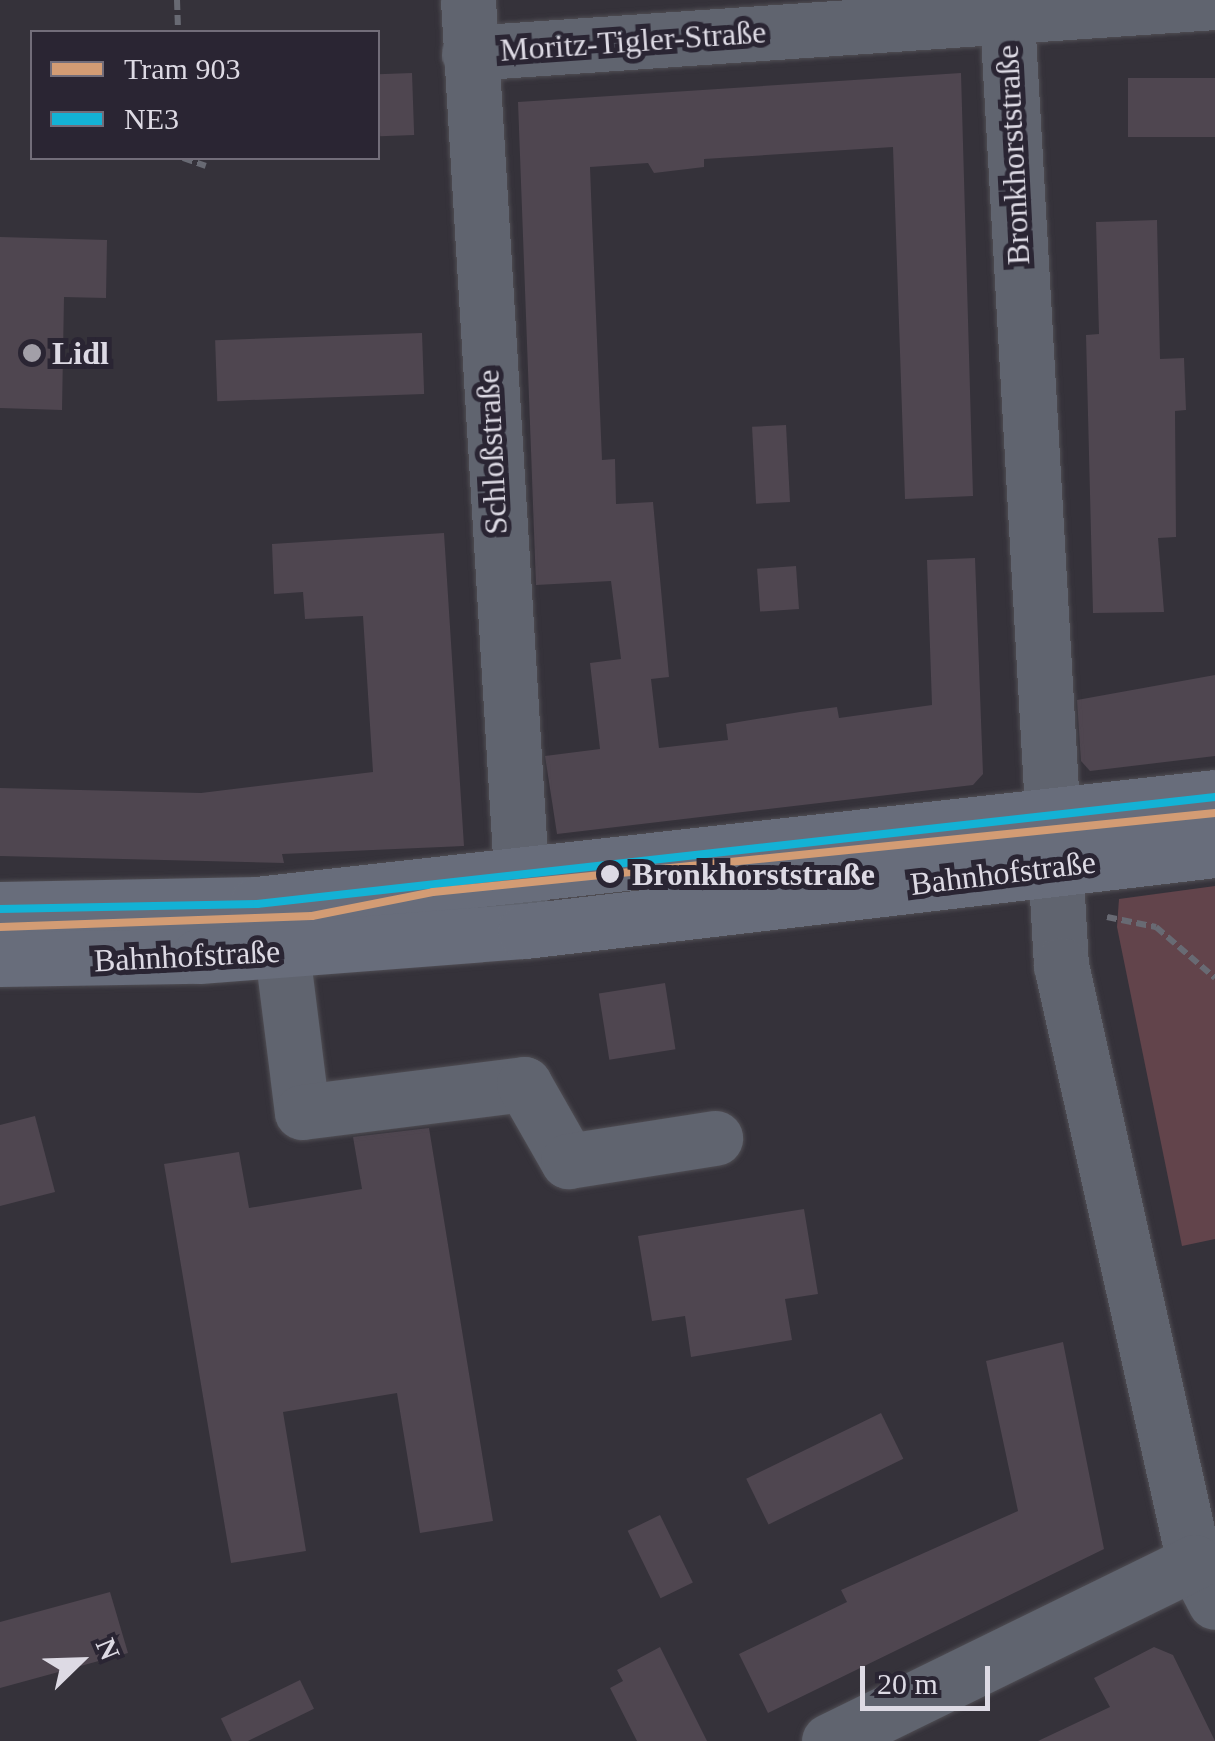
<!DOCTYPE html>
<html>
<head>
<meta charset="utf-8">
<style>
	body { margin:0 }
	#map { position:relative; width:1215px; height:1741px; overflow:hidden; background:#35323a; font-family:"Times New Roman",serif }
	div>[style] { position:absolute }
	.green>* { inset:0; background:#62444b }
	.building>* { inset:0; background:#4f4650; transform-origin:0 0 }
	.path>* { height:6px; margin-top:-3px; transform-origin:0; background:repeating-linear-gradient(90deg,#686a73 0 10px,transparent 0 15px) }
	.roads { filter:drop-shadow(0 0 2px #504e54) drop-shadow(0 0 2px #504e54) }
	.minor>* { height:55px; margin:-27.5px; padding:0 27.5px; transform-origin:27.5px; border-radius:27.5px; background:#60646f }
	.major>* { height:55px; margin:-27.5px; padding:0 27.5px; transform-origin:27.5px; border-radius:27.5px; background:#686d7b }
	.bus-1>* { height:8px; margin:-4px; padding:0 4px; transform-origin:4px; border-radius:4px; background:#13b2d5 }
	.tram-1>* { height:8px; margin:-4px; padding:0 4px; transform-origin:4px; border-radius:4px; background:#d39c74 }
	.dots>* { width:28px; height:28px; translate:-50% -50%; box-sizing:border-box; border:5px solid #2a2533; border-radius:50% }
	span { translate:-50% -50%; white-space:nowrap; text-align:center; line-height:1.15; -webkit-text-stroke:10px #2a2533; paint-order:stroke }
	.street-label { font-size:32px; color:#dddae4 }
	.poi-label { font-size:32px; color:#dddae4; font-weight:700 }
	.left { translate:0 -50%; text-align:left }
	.stop-label { font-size:32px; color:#dddae4; font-weight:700 }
	.legend { position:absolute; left:30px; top:30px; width:350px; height:130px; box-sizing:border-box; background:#2a2533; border:2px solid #726d7a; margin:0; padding:12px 18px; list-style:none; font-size:30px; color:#dddae4 }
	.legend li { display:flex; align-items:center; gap:20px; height:50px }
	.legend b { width:50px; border:2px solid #726d7a }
	.north { position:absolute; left:30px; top:1611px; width:100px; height:100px; -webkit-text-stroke:8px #2a2533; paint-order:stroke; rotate:67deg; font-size:28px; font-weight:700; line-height:40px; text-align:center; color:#dddae4 }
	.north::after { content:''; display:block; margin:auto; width:35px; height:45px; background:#dddae4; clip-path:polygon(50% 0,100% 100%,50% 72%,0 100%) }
	.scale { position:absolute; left:860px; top:1666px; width:130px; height:45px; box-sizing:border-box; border:5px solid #dddae4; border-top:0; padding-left:12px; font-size:30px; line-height:35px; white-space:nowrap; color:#dddae4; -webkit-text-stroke:8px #2a2533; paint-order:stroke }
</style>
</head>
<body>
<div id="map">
	<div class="green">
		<div style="clip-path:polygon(1215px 886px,1215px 1239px,1182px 1246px,1117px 927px,1119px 899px)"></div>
	</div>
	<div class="building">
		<div style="left:412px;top:73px;width:62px;height:34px;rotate:88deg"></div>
		<div style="clip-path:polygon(961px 73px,973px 496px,905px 499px,893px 147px,704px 159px,704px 167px,654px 173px,648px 163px,590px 167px,592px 220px,602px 460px,615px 459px,616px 504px,653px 502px,669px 677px,651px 679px,659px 748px,728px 740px,726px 724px,800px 712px,837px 707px,839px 718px,932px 705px,927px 560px,975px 558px,983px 774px,973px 785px,557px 834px,545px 756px,600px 749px,590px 663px,621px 659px,611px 581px,536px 585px,518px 102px)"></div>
		<div style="left:1215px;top:78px;width:59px;height:87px;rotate:90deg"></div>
		<div style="clip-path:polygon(1157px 220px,1160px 359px,1184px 358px,1186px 410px,1175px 411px,1176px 537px,1158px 538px,1164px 612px,1093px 613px,1086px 335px,1099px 334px,1096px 222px)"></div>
		<div style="clip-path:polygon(0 237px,107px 240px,106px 298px,64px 297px,62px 410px,0 408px)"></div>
		<div style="left:422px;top:333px;width:61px;height:207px;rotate:88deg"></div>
		<div style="left:786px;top:425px;width:77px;height:34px;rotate:87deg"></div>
		<div style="clip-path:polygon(444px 533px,464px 846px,282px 854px,284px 863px,0 856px,0 788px,201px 793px,373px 772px,363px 616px,305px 619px,303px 592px,274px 594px,272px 544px)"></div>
		<div style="left:796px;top:566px;width:43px;height:39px;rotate:86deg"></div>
		<div style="clip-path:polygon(1215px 675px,1215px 756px,1090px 771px,1081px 761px,1077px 700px)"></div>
		<div style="left:665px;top:983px;width:67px;height:67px;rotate:81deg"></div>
		<div style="clip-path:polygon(35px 1116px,55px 1192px,0 1206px,0 1125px)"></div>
		<div style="clip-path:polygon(429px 1128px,493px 1521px,420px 1533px,397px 1393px,283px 1412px,306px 1551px,231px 1563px,164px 1164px,239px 1152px,249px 1208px,362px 1189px,353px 1137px)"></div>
		<div style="clip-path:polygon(804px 1209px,818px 1294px,785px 1299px,792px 1340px,691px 1357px,685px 1316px,652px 1321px,638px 1236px)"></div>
		<div style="clip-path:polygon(1063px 1342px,1104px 1549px,768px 1713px,739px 1654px,847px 1602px,841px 1590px,1018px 1511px,986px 1361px)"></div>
		<div style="left:881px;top:1413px;width:51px;height:150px;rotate:64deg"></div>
		<div style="left:660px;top:1515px;width:75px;height:36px;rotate:64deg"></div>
		<div style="clip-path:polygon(110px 1592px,128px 1653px,0 1688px,0 1622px)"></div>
		<div style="clip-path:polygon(660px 1647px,707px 1741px,637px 1741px,610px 1688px,623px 1681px,617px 1670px)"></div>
		<div style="clip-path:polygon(1154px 1647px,1173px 1655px,1215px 1741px,1038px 1741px,1110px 1707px,1094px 1678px)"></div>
		<div style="left:300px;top:1680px;width:32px;height:88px;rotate:64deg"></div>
	</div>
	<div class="path">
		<div style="left:177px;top:0;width:32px;rotate:88deg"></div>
		<div style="left:183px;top:158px;width:24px;rotate:19deg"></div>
		<div style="left:1107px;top:917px;width:50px;rotate:11.5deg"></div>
		<div style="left:1156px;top:927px;width:78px;rotate:40.8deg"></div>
	</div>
	<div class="roads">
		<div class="minor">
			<div style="left:1006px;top:0;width:967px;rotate:86.74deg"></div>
			<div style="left:1061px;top:965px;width:612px;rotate:77.44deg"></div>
			<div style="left:1194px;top:1562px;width:45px;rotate:62.3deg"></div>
			<div style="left:469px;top:53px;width:748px;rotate:-3.91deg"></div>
			<div style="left:445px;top:922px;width:76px;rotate:-13.7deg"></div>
			<div style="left:519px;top:904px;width:32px;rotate:-86deg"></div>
			<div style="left:521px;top:872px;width:874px;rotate:-93.48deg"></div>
			<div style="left:282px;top:952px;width:161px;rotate:82.9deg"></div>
			<div style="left:302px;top:1112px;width:224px;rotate:-7.2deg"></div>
			<div style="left:524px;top:1084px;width:89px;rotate:60.3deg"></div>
			<div style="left:568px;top:1161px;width:149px;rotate:-8.9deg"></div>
			<div style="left:829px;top:1741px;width:407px;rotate:-26.1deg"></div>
		</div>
		<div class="major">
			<div style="left:0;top:909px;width:257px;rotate:-1.1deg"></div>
			<div style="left:257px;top:904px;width:964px;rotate:-6.37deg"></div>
			<div style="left:0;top:959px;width:199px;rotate:-0.9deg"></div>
			<div style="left:199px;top:956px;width:327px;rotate:-4.4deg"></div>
			<div style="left:525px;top:931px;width:695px;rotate:-6.7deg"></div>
		</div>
	</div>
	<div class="bus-1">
		<div style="left:0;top:909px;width:257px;rotate:-1.1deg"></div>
		<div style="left:257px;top:904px;width:964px;rotate:-6.37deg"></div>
	</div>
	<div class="tram-1">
		<div style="left:0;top:927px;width:312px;rotate:-2deg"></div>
		<div style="left:312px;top:916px;width:123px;rotate:-11.2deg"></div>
		<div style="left:433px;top:892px;width:786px;rotate:-5.77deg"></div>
	</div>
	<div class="dots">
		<div style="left:32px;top:353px;background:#a29fa8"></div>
		<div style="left:610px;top:874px;background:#dddae4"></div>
	</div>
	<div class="street-label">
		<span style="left:633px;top:41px;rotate:-4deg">Moritz-Tigler-Straße</span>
		<span style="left:1013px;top:155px;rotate:-93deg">Bronkhorststraße</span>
		<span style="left:492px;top:452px;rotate:-93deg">Schloßstraße</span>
		<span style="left:1003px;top:873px;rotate:-7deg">Bahnhofstraße</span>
		<span style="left:187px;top:956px;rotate:-3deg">Bahnhofstraße</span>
	</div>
	<div class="poi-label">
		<span class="left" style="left:52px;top:353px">Lidl</span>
	</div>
	<div class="stop-label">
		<span class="left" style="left:632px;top:874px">Bronkhorststraße</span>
	</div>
	<ul class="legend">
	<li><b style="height:12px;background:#d39c74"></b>Tram 903</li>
	<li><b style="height:12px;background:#13b2d5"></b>NE3</li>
	</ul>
	<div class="north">N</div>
	<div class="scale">20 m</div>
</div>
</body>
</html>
